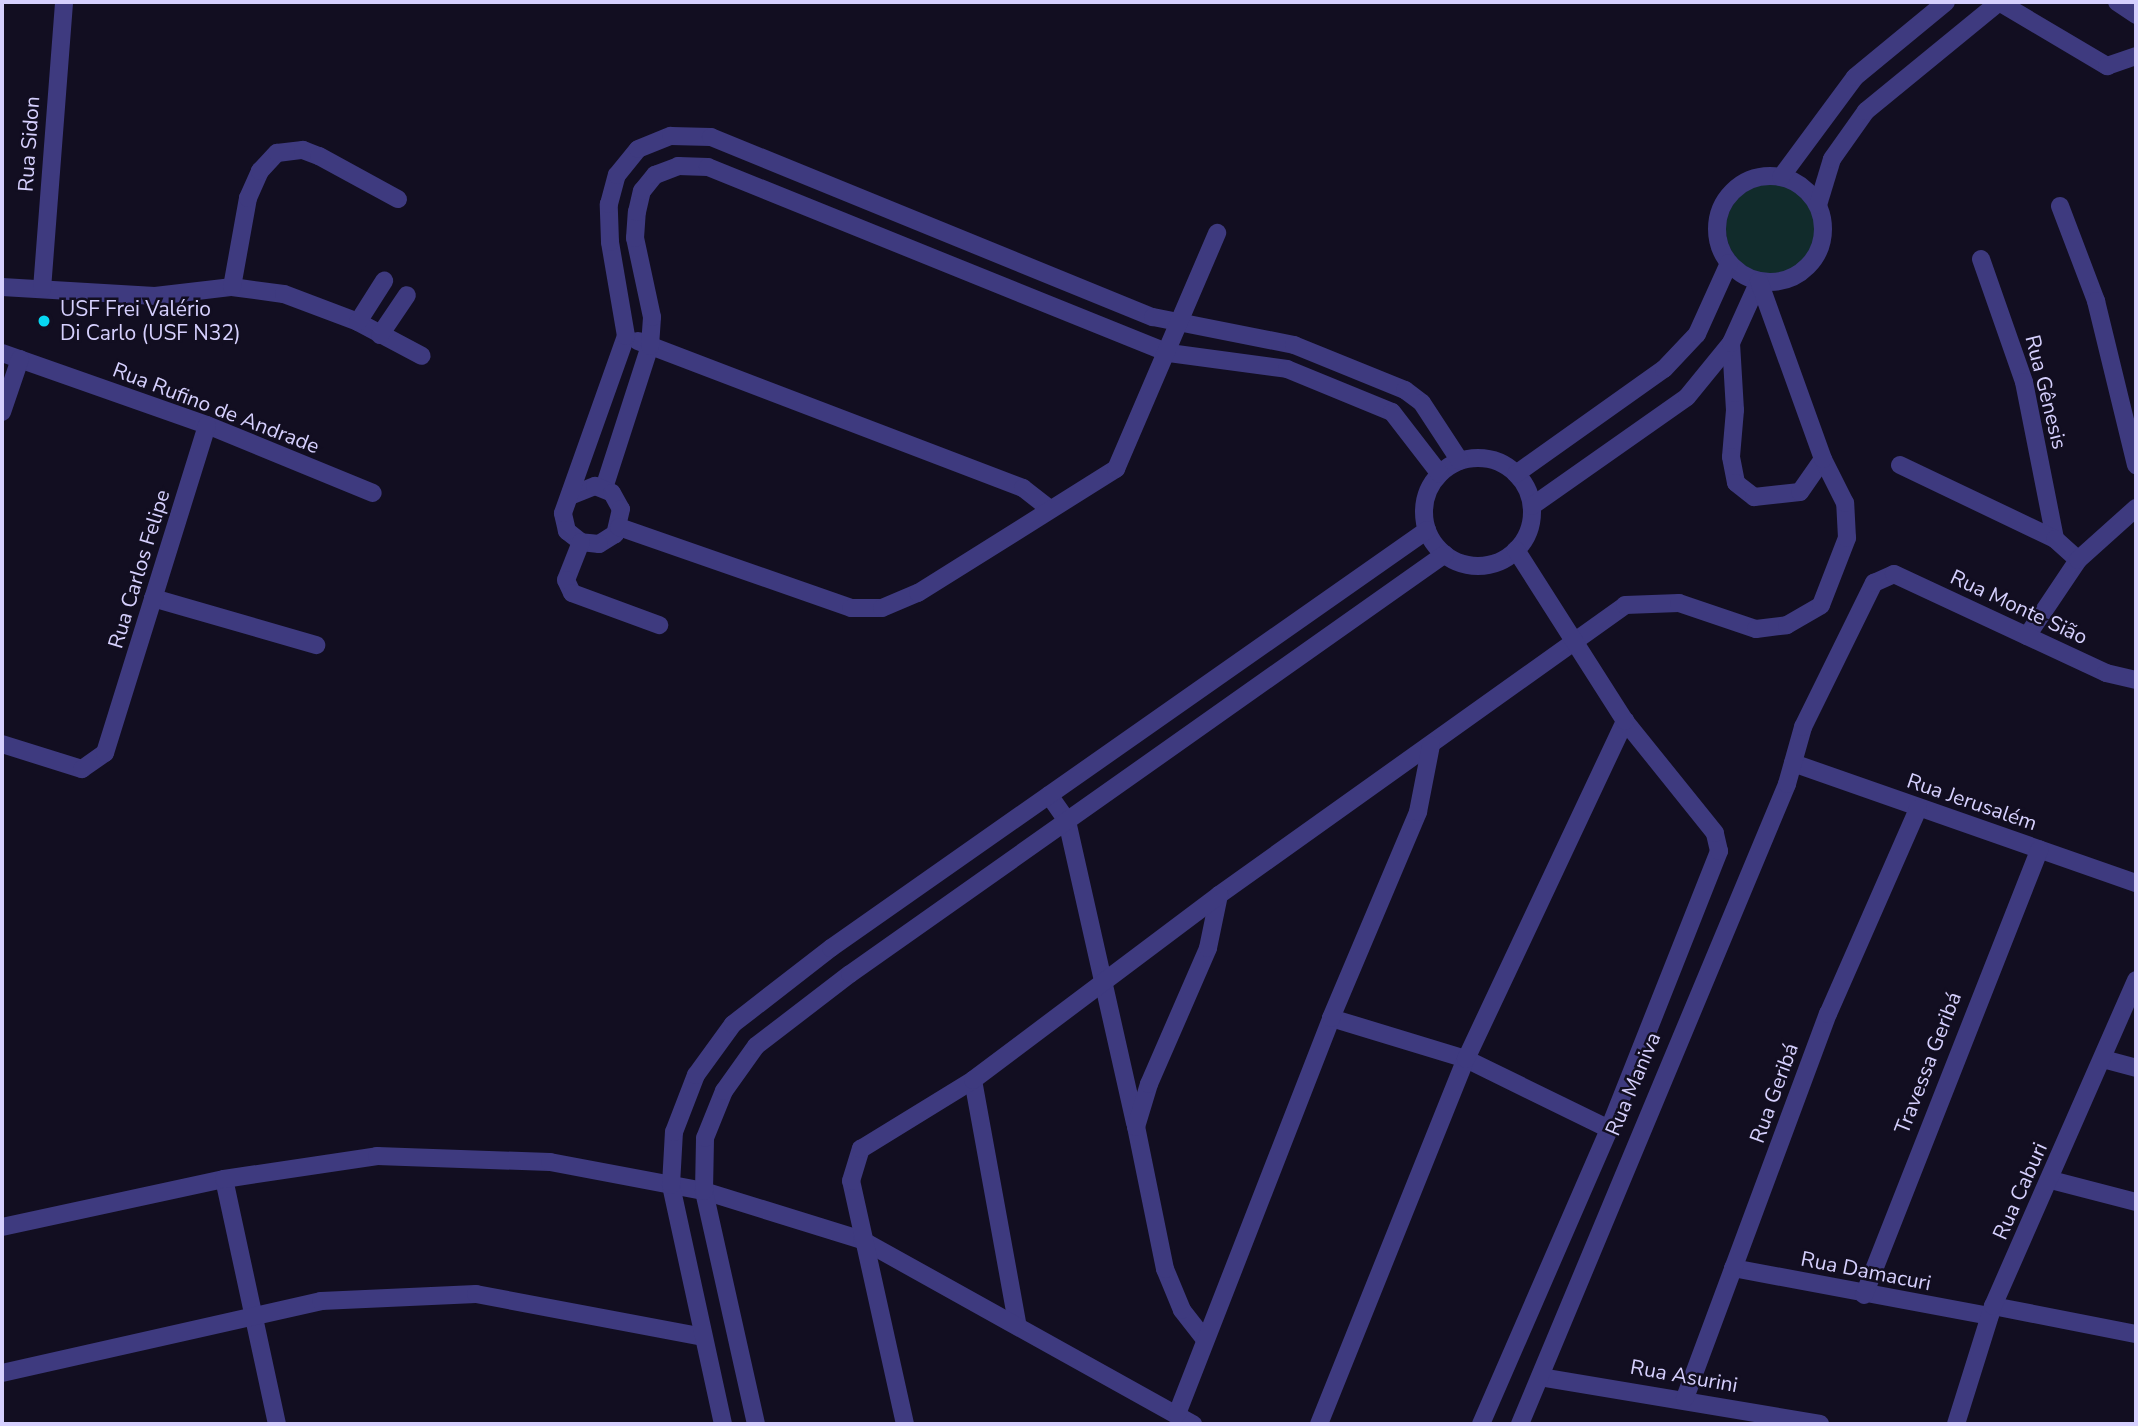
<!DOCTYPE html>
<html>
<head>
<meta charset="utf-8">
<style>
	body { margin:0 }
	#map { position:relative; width:2138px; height:1426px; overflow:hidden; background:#120e21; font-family:"Nunito Sans",sans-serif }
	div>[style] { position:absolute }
	.green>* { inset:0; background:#112b2b }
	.round { border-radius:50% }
	.minor>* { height:18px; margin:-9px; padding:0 9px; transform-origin:9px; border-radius:9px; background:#3e3a7f }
	.minor>.ring { margin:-9px; padding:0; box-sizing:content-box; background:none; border:18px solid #3e3a7f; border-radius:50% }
	.dots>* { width:19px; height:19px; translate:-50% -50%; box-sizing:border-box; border:4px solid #120e21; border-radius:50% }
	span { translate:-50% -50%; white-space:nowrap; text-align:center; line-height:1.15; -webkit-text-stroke:5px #120e21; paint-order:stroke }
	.street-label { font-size:21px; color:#d6d0fe }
	.poi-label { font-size:21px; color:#d6d0fe }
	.left { translate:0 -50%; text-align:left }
	.frame { position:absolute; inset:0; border:4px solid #d6d0fe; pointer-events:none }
</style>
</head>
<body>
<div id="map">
	<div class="green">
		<div class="round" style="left:1726px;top:184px;width:90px;height:90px"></div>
	</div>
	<div class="minor">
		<div style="left:1999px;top:2px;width:126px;rotate:30.7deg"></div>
		<div style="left:2107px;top:66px;width:31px;rotate:-19deg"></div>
		<div style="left:2117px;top:2px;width:23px;rotate:34deg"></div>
		<div class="ring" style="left:1717px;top:176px;width:88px;height:88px"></div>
		<div style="left:1781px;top:177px;width:124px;rotate:-53.5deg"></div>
		<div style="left:1855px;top:77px;width:118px;rotate:-39.5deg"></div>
		<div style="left:1818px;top:205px;width:48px;rotate:-73.1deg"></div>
		<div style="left:1832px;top:159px;width:59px;rotate:-54.7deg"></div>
		<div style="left:1866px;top:111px;width:172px;rotate:-39.3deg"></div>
		<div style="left:2060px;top:206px;width:102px;rotate:69.2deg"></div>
		<div style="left:2096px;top:301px;width:169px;rotate:76.3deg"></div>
		<div style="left:1981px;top:259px;width:130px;rotate:70.7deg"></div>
		<div style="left:2024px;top:382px;width:160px;rotate:78.8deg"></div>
		<div style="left:2px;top:287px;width:153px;rotate:3.4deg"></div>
		<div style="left:155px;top:296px;width:78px;rotate:-6.7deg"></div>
		<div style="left:232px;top:287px;width:52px;rotate:7.7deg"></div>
		<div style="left:284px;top:294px;width:79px;rotate:20.7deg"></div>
		<div style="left:358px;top:322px;width:72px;rotate:28deg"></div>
		<div style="left:232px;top:287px;width:90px;rotate:-79.8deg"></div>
		<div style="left:248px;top:198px;width:30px;rotate:-66deg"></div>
		<div style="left:260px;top:171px;width:25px;rotate:-47deg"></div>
		<div style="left:277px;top:153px;width:26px;rotate:-7deg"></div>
		<div style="left:303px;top:150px;width:17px;rotate:21deg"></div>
		<div style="left:319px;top:156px;width:90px;rotate:28.6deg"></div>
		<div style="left:42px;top:289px;width:288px;rotate:-85.6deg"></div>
		<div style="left:358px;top:322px;width:49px;rotate:-57.6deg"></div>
		<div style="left:380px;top:335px;width:48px;rotate:-56deg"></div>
		<div style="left:638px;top:341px;width:412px;rotate:20.9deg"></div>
		<div style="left:1023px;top:488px;width:33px;rotate:38deg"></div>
		<div style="left:1731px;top:343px;width:67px;rotate:86.6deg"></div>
		<div style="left:1735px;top:410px;width:47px;rotate:94.9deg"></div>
		<div style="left:1731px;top:457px;width:26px;rotate:79deg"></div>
		<div style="left:1736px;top:483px;width:23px;rotate:38deg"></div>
		<div style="left:1754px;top:497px;width:46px;rotate:-6.2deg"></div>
		<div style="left:1800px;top:492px;width:40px;rotate:-55.1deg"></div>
		<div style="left:2px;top:353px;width:217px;rotate:19.4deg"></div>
		<div style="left:207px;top:425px;width:179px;rotate:22.3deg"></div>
		<div style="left:2px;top:412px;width:56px;rotate:-71.2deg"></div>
		<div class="ring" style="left:1424px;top:458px;width:90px;height:90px"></div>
		<div style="left:1900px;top:465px;width:172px;rotate:25.5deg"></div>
		<div style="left:2055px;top:539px;width:31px;rotate:42deg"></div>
		<div style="left:1516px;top:474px;width:181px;rotate:-35.4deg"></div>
		<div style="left:1664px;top:369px;width:48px;rotate:-46.7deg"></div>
		<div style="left:1697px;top:334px;width:78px;rotate:-65.7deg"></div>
		<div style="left:604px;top:488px;width:149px;rotate:-72.1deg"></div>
		<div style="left:650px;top:346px;width:29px;rotate:-86deg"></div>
		<div style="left:652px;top:317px;width:81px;rotate:-102.1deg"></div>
		<div style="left:635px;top:238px;width:26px;rotate:-86deg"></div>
		<div style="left:637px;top:212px;width:22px;rotate:-77deg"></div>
		<div style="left:642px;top:191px;width:21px;rotate:-51deg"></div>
		<div style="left:655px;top:175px;width:25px;rotate:-21deg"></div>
		<div style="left:678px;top:166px;width:30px;rotate:2deg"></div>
		<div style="left:708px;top:167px;width:497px;rotate:22deg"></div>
		<div style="left:1169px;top:353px;width:119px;rotate:7.7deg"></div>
		<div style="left:1287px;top:369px;width:113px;rotate:22.3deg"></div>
		<div style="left:1392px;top:412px;width:78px;rotate:52.3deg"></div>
		<div style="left:570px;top:496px;width:27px;rotate:-22deg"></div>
		<div style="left:595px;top:486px;width:18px;rotate:22deg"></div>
		<div style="left:612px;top:493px;width:18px;rotate:61deg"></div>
		<div style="left:621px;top:509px;width:26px;rotate:103deg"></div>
		<div style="left:615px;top:534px;width:19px;rotate:148deg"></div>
		<div style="left:599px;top:544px;width:18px;rotate:-174deg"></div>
		<div style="left:581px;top:542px;width:18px;rotate:-142deg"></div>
		<div style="left:567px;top:531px;width:18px;rotate:-103deg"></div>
		<div style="left:563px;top:513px;width:188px;rotate:-70.4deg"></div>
		<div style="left:626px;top:336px;width:95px;rotate:-99.7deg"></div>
		<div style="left:610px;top:242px;width:38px;rotate:-92deg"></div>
		<div style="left:609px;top:204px;width:30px;rotate:-75deg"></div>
		<div style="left:617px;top:175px;width:33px;rotate:-51deg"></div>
		<div style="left:638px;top:149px;width:35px;rotate:-22deg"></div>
		<div style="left:671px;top:136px;width:40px;rotate:1.4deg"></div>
		<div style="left:711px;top:137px;width:477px;rotate:22.2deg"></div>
		<div style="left:1153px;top:317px;width:144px;rotate:11.2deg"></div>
		<div style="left:1294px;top:345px;width:120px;rotate:22.1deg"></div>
		<div style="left:1405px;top:390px;width:21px;rotate:37deg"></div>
		<div style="left:1422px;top:403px;width:69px;rotate:56.8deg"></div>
		<div style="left:1532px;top:506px;width:189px;rotate:-35.1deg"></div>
		<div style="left:1687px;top:397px;width:70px;rotate:-50.8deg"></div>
		<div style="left:1731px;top:343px;width:68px;rotate:-65.7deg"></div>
		<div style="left:619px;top:527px;width:246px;rotate:19.2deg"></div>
		<div style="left:851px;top:608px;width:31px"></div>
		<div style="left:882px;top:608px;width:39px;rotate:-23deg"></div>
		<div style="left:918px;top:593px;width:234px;rotate:-32.1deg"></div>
		<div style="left:1116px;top:469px;width:257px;rotate:-66.8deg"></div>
		<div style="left:581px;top:542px;width:41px;rotate:111.5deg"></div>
		<div style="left:566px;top:580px;width:14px;rotate:65deg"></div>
		<div style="left:572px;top:593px;width:93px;rotate:20.2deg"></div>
		<div style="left:153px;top:598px;width:170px;rotate:16.1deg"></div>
		<div style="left:2027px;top:636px;width:92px;rotate:-56.1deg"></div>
		<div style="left:2078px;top:560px;width:78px;rotate:-41.9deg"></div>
		<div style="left:2px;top:744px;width:84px;rotate:17.4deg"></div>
		<div style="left:82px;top:769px;width:28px;rotate:-35deg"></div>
		<div style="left:105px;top:753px;width:343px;rotate:-72.7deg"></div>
		<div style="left:1793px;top:763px;width:363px;rotate:19.3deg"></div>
		<div style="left:1049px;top:795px;width:32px;rotate:55deg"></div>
		<div style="left:1067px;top:821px;width:310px;rotate:77.3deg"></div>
		<div style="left:1331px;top:1018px;width:141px;rotate:16.9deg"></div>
		<div style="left:1466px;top:1059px;width:159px;rotate:26.1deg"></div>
		<div style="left:2103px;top:1059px;width:34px;rotate:15deg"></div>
		<div style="left:973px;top:1080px;width:247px;rotate:79.7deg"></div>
		<div style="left:224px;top:1179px;width:251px;rotate:77.8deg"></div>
		<div style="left:2051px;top:1180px;width:88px;rotate:14.5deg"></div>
		<div style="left:2px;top:1227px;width:227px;rotate:-12.2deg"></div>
		<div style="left:224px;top:1179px;width:155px;rotate:-8.5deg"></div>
		<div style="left:377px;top:1156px;width:173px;rotate:2deg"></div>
		<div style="left:550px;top:1162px;width:157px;rotate:10.7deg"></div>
		<div style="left:704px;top:1191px;width:165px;rotate:17.2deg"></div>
		<div style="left:862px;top:1240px;width:379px;rotate:29.1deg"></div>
		<div style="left:1733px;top:1268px;width:261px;rotate:10.6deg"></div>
		<div style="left:1864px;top:1295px;width:479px;rotate:-68.5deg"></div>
		<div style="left:1993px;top:1306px;width:146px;rotate:11.1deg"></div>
		<div style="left:1203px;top:1337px;width:34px;rotate:-128deg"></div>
		<div style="left:1182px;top:1310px;width:44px;rotate:-112.5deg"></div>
		<div style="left:1165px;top:1269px;width:145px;rotate:-101.5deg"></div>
		<div style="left:1136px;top:1127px;width:45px;rotate:-73.2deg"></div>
		<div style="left:1149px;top:1084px;width:148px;rotate:-66.5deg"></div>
		<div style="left:1208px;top:948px;width:54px;rotate:-78.3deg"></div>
		<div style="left:1219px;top:895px;width:499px;rotate:-35.5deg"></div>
		<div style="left:1625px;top:605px;width:54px;rotate:-2.1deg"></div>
		<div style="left:1679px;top:603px;width:81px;rotate:18.7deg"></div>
		<div style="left:1756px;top:629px;width:31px;rotate:-7deg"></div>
		<div style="left:1787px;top:625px;width:39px;rotate:-30deg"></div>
		<div style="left:1821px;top:605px;width:72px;rotate:-68.8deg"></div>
		<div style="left:1847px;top:538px;width:35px;rotate:-93deg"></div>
		<div style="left:1845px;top:503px;width:49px;rotate:-116.6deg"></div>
		<div style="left:1823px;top:459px;width:189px;rotate:-109.8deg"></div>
		<div style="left:2px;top:1373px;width:327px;rotate:-12.7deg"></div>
		<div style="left:321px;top:1301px;width:155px;rotate:-2.6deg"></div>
		<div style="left:476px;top:1294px;width:231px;rotate:10.7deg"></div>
		<div style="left:1540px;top:1377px;width:284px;rotate:9.5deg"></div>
		<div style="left:1685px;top:1398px;width:410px;rotate:-69.6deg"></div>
		<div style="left:1828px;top:1014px;width:224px;rotate:-66.3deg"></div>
		<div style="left:1177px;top:1414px;width:425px;rotate:-68.7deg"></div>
		<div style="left:1331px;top:1018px;width:224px;rotate:-67.1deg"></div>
		<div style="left:1418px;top:812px;width:68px;rotate:-79deg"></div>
		<div style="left:723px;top:1424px;width:245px;rotate:-102.3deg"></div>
		<div style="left:671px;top:1185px;width:53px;rotate:-86.8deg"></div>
		<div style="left:674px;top:1132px;width:61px;rotate:-68.9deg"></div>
		<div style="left:696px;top:1075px;width:63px;rotate:-54deg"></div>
		<div style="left:733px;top:1024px;width:124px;rotate:-37.8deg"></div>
		<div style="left:831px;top:948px;width:728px;rotate:-35.04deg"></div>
		<div style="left:756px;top:1424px;width:239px;rotate:-102.6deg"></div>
		<div style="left:704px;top:1191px;width:53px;rotate:-88.9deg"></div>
		<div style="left:705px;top:1138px;width:51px;rotate:-68deg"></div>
		<div style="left:724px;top:1091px;width:55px;rotate:-54.6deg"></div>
		<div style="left:756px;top:1046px;width:118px;rotate:-37.5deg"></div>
		<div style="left:850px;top:974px;width:728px;rotate:-35.22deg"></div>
		<div style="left:905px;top:1424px;width:249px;rotate:-102.5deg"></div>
		<div style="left:851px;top:1181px;width:34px;rotate:-73deg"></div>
		<div style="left:861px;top:1149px;width:132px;rotate:-31.6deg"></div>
		<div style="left:973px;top:1080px;width:308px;rotate:-36.9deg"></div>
		<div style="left:1319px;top:1424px;width:393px;rotate:-68.1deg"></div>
		<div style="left:1466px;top:1059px;width:374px;rotate:-64.8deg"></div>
		<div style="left:1481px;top:1424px;width:322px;rotate:-66.5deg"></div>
		<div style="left:1609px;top:1129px;width:299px;rotate:-68.4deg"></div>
		<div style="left:1719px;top:851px;width:18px;rotate:-103deg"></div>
		<div style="left:1715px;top:833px;width:144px;rotate:-128.8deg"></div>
		<div style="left:1625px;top:721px;width:203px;rotate:-122.5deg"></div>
		<div style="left:1520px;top:1424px;width:693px;rotate:-67.35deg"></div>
		<div style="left:1787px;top:784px;width:59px;rotate:-74.3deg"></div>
		<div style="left:1803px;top:727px;width:161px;rotate:-63.8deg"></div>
		<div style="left:1874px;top:583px;width:22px;rotate:-24deg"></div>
		<div style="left:1894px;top:574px;width:234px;rotate:25deg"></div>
		<div style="left:2106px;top:673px;width:31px;rotate:13deg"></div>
		<div style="left:1956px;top:1424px;width:124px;rotate:-72.6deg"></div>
		<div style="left:1993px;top:1306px;width:356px;rotate:-66.3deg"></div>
	</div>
	<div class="dots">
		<div style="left:44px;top:321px;background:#07d7f2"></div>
	</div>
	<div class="street-label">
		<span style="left:29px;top:144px;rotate:-86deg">Rua Sidon</span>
		<span style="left:2046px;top:392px;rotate:76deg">Rua Gênesis</span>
		<span style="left:216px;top:408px;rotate:21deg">Rua Rufino de Andrade</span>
		<span style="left:139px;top:569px;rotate:-73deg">Rua Carlos Felipe</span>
		<span style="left:2019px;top:607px;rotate:25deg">Rua Monte Sião</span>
		<span style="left:1972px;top:802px;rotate:19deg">Rua Jerusalém</span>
		<span style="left:1928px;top:1063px;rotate:-69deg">Travessa Geribá</span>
		<span style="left:1633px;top:1084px;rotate:-67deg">Rua Maniva</span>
		<span style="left:1774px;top:1093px;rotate:-70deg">Rua Geribá</span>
		<span style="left:2020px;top:1191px;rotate:-66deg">Rua Caburi</span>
		<span style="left:1866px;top:1271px;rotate:11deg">Rua Damacuri</span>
		<span style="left:1684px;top:1376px;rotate:10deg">Rua Asurini</span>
	</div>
	<div class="poi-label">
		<span class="left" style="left:60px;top:321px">USF Frei Valério<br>Di Carlo (USF N32)</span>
	</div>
	<div class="frame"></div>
</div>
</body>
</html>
